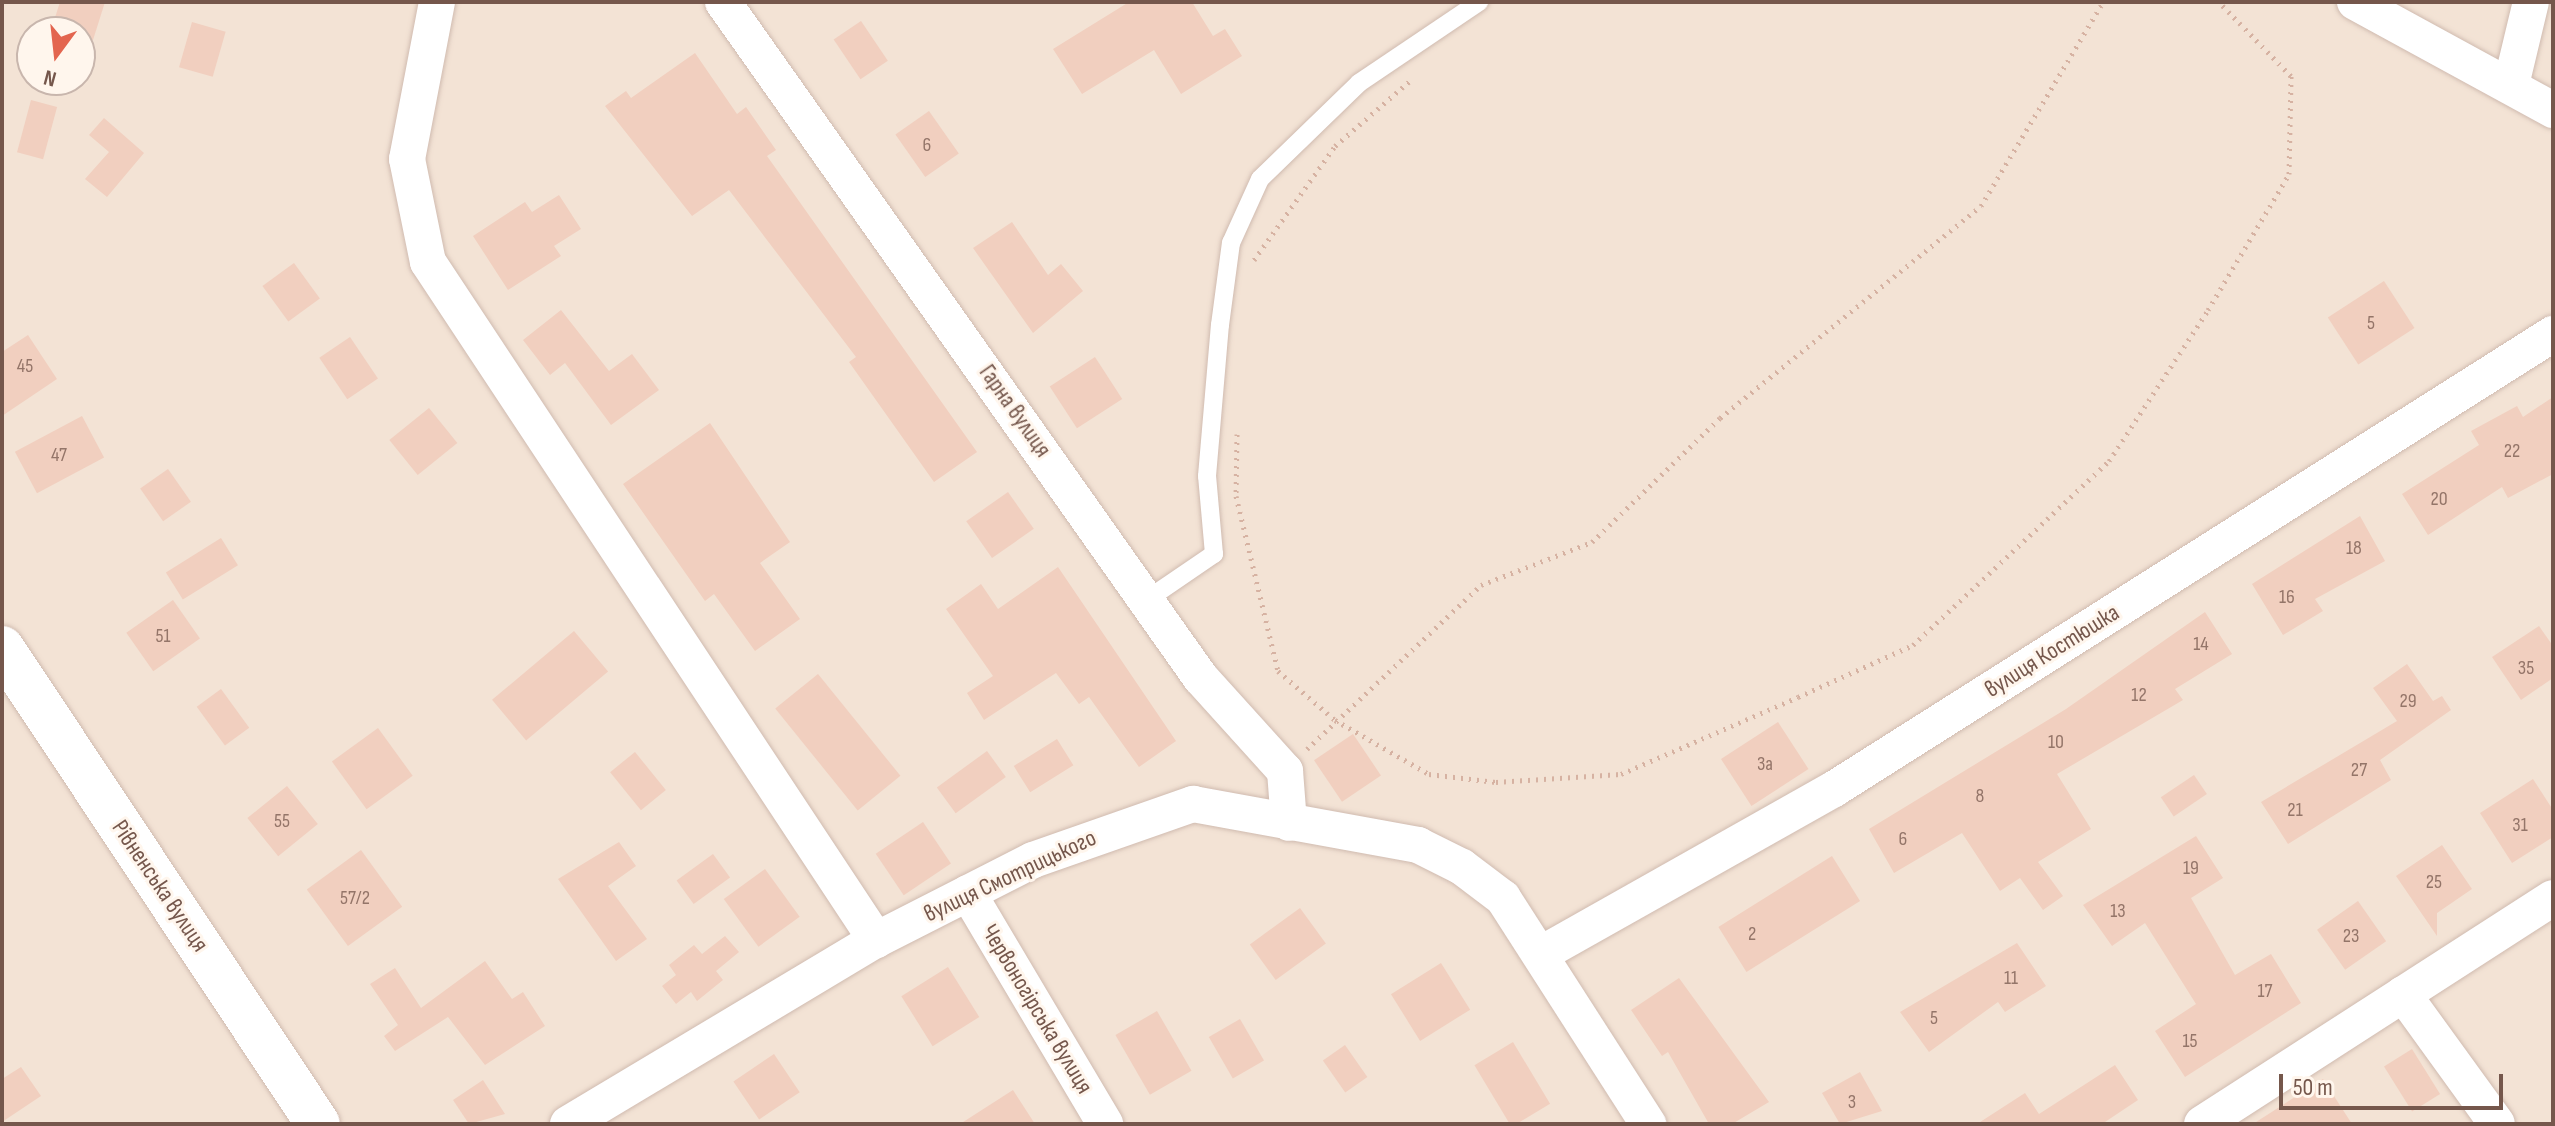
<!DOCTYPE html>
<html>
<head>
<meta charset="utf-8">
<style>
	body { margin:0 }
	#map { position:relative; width:2555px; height:1126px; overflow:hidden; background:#fcf2e7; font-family:"Sofia Sans Condensed",sans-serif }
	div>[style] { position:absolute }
	.residential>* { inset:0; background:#f3e3d5 }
	.building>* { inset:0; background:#f1cfbf; transform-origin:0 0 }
	.path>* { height:5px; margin-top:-2.5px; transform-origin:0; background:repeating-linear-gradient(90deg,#d6b2a2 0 2px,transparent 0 8px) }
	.roads { filter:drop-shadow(0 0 2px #d0bbb0) drop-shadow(0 0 2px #d0bbb0) }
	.service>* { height:18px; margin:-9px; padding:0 9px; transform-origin:9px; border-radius:9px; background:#fff }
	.minor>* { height:36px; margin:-18px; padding:0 18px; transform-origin:18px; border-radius:18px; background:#fff }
	.secondary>* { height:44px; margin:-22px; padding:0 22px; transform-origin:22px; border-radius:22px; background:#fff }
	span { translate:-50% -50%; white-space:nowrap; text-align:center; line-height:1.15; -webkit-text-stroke:6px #fff6ed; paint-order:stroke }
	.number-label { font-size:20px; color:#947569 }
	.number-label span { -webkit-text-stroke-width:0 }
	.street-label { font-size:24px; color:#75574c }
	.frame { position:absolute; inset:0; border:4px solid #75574c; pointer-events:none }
	.north { position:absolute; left:16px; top:16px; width:80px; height:80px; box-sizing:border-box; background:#fff6ed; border:2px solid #c8b6ad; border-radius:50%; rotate:195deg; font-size:22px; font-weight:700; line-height:32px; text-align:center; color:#75574c }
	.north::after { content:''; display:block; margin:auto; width:28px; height:36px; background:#e3654f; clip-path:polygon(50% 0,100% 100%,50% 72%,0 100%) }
	.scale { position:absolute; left:2279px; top:1074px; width:224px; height:36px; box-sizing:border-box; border:4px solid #75574c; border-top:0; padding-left:10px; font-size:24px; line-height:28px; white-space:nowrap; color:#75574c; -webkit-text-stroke:6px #fff6ed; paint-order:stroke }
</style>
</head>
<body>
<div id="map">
	<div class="residential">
		<div style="clip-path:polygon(evenodd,2px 2px,2553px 2px,2553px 1124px,2px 1124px,2px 2px,32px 32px,80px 32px,80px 80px,32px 80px,32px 32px)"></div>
	</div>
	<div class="building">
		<div style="clip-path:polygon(60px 2px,105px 2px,93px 40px,52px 27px)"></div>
		<div style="clip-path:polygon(1129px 2px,1192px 2px,1213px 36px,1225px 29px,1242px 56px,1181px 94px,1154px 50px,1082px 94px,1053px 49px)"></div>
		<div style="left:861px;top:21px;width:48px;height:33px;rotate:56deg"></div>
		<div style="left:192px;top:22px;width:35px;height:47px;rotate:16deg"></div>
		<div style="clip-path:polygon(695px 53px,737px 114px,746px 107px,776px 150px,767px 156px,977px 452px,934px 482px,849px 362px,856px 357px,729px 190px,692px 216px,605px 106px,626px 91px,631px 98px)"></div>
		<div style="left:31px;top:100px;width:27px;height:54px;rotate:15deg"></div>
		<div style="left:929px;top:111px;width:52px;height:41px;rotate:55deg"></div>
		<div style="clip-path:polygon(104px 118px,144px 153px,107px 197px,85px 179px,109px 152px,89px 135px)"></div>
		<div style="clip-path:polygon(559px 195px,581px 229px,554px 246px,561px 256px,508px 290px,473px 236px,525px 202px,532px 212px)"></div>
		<div style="clip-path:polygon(1012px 222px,1048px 275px,1061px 264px,1083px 291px,1033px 333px,973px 248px)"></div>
		<div style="left:294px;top:263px;width:44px;height:39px;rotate:54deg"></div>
		<div style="left:2384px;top:281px;width:56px;height:67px;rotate:57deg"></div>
		<div style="clip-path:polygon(561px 310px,609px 371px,632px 354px,659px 390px,611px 425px,565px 363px,550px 375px,523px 340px)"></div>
		<div style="clip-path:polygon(28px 335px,57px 379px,2px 416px,2px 352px)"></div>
		<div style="left:350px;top:337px;width:50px;height:37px;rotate:56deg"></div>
		<div style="left:1095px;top:357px;width:50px;height:54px;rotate:57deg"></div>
		<div style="clip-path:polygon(2553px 397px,2553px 474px,2508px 498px,2502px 487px,2428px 535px,2402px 494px,2479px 445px,2471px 431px,2517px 406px,2523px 417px)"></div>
		<div style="left:429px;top:408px;width:45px;height:51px;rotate:51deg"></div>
		<div style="left:82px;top:416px;width:47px;height:76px;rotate:62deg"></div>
		<div style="clip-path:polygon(710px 423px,790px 542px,760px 563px,800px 619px,755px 651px,714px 594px,705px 601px,623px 484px)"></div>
		<div style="left:168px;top:469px;width:40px;height:34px;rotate:55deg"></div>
		<div style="left:1008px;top:492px;width:45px;height:51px;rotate:55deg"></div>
		<div style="clip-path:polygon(2360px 516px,2385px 561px,2315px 599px,2323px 611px,2283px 635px,2252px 584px)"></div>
		<div style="left:221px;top:538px;width:32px;height:65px;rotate:58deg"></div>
		<div style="clip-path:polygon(1058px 567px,1176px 741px,1139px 767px,1089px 697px,1079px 704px,1056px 673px,984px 720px,967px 693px,993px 676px,946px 609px,981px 584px,998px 609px)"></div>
		<div style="left:173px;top:600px;width:47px;height:57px;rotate:55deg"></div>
		<div style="clip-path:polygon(2205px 612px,2232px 654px,2175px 689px,2183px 700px,2057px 774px,2091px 829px,2038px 862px,2063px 896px,2043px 910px,2020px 878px,2000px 891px,1962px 833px,1894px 873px,1869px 829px,2066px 709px)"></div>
		<div style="clip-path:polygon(2539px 626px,2553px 646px,2553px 678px,2521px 700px,2492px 657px)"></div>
		<div style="left:574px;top:631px;width:53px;height:107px;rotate:50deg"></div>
		<div style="clip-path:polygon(2407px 664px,2433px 701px,2442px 696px,2451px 710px,2380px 760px,2391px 780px,2288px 844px,2261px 802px,2397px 721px,2373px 688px)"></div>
		<div style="left:818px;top:674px;width:131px;height:55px;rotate:51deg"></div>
		<div style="left:221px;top:689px;width:48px;height:30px;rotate:54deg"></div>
		<div style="left:1778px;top:722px;width:56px;height:68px;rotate:57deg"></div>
		<div style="left:378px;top:728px;width:59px;height:57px;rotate:54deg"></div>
		<div style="left:1353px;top:734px;width:50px;height:47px;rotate:56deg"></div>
		<div style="left:1057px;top:739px;width:31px;height:51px;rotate:58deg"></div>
		<div style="left:987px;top:751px;width:32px;height:62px;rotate:54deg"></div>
		<div style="left:635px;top:752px;width:49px;height:32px;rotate:51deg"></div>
		<div style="left:2194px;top:775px;width:23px;height:40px;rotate:56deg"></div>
		<div style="clip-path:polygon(2533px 779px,2553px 810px,2553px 837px,2512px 863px,2480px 813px)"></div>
		<div style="left:287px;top:786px;width:49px;height:51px;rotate:51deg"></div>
		<div style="left:923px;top:822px;width:50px;height:57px;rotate:56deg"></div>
		<div style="clip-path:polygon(2196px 836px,2223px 878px,2191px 898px,2235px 975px,2271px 954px,2301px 1003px,2185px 1077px,2155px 1031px,2196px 1004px,2145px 923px,2112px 946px,2083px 905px)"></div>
		<div style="clip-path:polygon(619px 842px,636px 866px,608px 886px,647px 939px,616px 961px,558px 879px)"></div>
		<div style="clip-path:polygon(2442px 845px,2472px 889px,2437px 913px,2437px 936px,2396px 876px)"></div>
		<div style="left:361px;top:850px;width:70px;height:67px;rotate:54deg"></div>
		<div style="left:713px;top:854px;width:29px;height:45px;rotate:54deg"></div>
		<div style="left:1832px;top:856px;width:53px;height:134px;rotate:58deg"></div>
		<div style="left:765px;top:869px;width:59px;height:51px;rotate:54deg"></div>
		<div style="left:2358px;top:901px;width:49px;height:50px;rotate:55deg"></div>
		<div style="left:1300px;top:908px;width:44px;height:62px;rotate:54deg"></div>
		<div style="clip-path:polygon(725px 936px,739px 952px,716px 971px,723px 980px,697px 1001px,691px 992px,676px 1004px,662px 986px,676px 975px,669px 965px,694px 945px,702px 954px)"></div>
		<div style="clip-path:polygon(2017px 943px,2046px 986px,2005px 1012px,1998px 1002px,1929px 1052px,1900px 1012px)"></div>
		<div style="clip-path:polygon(485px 961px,512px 999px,523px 992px,545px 1026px,485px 1065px,448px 1017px,395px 1051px,384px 1036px,398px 1025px,370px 984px,395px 968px,421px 1008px)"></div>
		<div style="left:1441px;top:963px;width:55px;height:59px;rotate:58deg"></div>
		<div style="left:948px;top:967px;width:59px;height:55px;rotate:58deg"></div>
		<div style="clip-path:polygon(1679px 978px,1769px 1102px,1732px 1124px,1709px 1124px,1668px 1052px,1662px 1056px,1631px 1010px)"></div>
		<div style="left:1157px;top:1011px;width:69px;height:48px;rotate:60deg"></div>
		<div style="left:1240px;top:1019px;width:48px;height:36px;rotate:60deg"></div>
		<div style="left:1513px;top:1042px;width:72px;height:45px;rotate:59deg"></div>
		<div style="left:1345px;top:1045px;width:39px;height:27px;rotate:55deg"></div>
		<div style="left:2412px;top:1049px;width:53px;height:33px;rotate:58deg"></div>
		<div style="left:774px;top:1054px;width:46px;height:49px;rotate:56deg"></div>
		<div style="clip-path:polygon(2115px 1065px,2138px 1100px,2102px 1124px,1977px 1124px,2025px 1093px,2039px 1114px)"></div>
		<div style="clip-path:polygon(21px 1067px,41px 1096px,2px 1122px,2px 1079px)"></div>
		<div style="clip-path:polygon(1860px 1072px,1882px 1111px,1840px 1124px,1822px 1093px)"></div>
		<div style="clip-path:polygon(2323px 1079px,2352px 1124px,2253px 1124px)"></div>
		<div style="clip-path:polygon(483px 1080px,505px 1114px,469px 1124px,453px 1100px)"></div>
		<div style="clip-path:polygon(1013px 1090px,1035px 1124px,960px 1124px)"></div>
	</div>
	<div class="path">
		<div style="left:1254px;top:260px;width:140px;rotate:-54.6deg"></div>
		<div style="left:1335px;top:146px;width:102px;rotate:-41deg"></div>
		<div style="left:1237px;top:434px;width:62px;rotate:90.9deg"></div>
		<div style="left:1236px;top:496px;width:180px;rotate:76.5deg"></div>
		<div style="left:1278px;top:671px;width:75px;rotate:40.7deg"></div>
		<div style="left:1335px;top:720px;width:108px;rotate:29.9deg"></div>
		<div style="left:1429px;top:774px;width:67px;rotate:6.8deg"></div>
		<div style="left:1496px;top:782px;width:125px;rotate:-3.7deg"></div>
		<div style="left:1621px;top:774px;width:193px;rotate:-23.5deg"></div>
		<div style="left:1798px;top:697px;width:126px;rotate:-24.3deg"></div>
		<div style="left:1913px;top:645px;width:269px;rotate:-43.2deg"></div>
		<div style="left:2109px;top:461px;width:181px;rotate:-56.7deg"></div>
		<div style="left:2208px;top:310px;width:158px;rotate:-59.2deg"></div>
		<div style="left:2289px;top:174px;width:98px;rotate:-88.8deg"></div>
		<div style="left:2291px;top:76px;width:103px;rotate:-134.2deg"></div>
		<div style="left:1307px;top:749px;width:239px;rotate:-43.3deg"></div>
		<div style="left:1481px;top:585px;width:119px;rotate:-21.2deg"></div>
		<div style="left:1592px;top:542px;width:178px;rotate:-44.1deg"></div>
		<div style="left:1720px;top:418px;width:336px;rotate:-39.1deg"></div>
		<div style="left:1981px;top:206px;width:238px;rotate:-59.1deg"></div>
	</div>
	<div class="roads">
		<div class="service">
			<div style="left:1148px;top:599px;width:80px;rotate:-34.3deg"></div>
			<div style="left:1214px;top:554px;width:78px;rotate:-95.1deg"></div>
			<div style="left:1207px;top:476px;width:152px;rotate:-85.1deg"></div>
			<div style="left:1220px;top:325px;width:83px;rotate:-82.4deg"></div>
			<div style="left:1231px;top:243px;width:70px;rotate:-65.6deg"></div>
			<div style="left:1260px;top:179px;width:138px;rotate:-44.1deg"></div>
			<div style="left:1359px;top:83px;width:145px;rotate:-34deg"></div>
		</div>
		<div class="minor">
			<div style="left:437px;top:2px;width:160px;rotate:100.8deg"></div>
			<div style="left:407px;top:159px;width:105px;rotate:78.5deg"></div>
			<div style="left:428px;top:262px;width:813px;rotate:56.54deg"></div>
			<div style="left:723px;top:2px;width:827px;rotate:54.75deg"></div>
			<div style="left:1200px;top:677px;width:127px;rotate:47.9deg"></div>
			<div style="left:1285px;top:771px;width:52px;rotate:85.6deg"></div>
			<div style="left:2355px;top:2px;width:226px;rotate:28.6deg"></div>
			<div style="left:2511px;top:85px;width:85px;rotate:-76.5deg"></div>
			<div style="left:968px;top:893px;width:269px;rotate:59.3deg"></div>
			<div style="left:1541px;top:954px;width:336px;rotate:-29.4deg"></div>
			<div style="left:1834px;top:789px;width:851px;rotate:-32.33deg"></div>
			<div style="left:2403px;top:994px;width:160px;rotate:54.1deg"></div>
			<div style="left:568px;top:1124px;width:359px;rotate:-30.9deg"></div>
			<div style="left:876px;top:940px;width:176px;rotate:-27deg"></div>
			<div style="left:1033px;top:860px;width:170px;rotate:-19.3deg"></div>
			<div style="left:1193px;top:804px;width:229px;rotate:10.3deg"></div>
			<div style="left:1418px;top:845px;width:49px;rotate:26.6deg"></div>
			<div style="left:1462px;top:867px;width:51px;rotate:37.1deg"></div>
			<div style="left:1503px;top:898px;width:269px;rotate:57.3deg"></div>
			<div style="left:2202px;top:1124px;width:417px;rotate:-32.8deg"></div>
		</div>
		<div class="secondary">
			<div style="left:2px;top:648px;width:571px;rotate:56.42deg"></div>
		</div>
	</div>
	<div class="number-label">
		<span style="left:927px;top:145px">6</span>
		<span style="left:2371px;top:323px">5</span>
		<span style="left:25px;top:366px">45</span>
		<span style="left:2512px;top:451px">22</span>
		<span style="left:59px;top:455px">47</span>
		<span style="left:2439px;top:499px">20</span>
		<span style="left:2354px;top:548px">18</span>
		<span style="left:2287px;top:597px">16</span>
		<span style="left:163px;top:636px">51</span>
		<span style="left:2201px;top:644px">14</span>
		<span style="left:2526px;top:668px">35</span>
		<span style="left:2139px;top:695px">12</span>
		<span style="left:2408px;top:701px">29</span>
		<span style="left:2056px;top:742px">10</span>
		<span style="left:1765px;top:764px">3а</span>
		<span style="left:2359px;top:770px">27</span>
		<span style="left:1980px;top:796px">8</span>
		<span style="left:2295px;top:810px">21</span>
		<span style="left:282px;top:821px">55</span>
		<span style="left:2520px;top:825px">31</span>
		<span style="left:1903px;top:839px">6</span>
		<span style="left:2191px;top:868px">19</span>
		<span style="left:2434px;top:882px">25</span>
		<span style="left:355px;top:898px">57/2</span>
		<span style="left:2118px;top:911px">13</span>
		<span style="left:1752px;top:934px">2</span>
		<span style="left:2351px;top:936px">23</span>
		<span style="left:2011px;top:978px">11</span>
		<span style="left:2265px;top:991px">17</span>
		<span style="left:1934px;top:1018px">5</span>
		<span style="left:2190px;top:1041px">15</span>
		<span style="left:1852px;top:1102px">3</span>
	</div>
	<div class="street-label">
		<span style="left:1015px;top:411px;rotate:55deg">Гарна вулиця</span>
		<span style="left:2052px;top:651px;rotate:-32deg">вулиця Костюшка</span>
		<span style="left:1010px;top:876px;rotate:-25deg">вулиця Смотрицького</span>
		<span style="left:160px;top:886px;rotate:56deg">Рівненська вулиця</span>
		<span style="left:1037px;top:1009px;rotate:59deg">Червоногірська вулиця</span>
	</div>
	<div class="frame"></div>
	<div class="north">N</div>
	<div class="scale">50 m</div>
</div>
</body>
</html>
